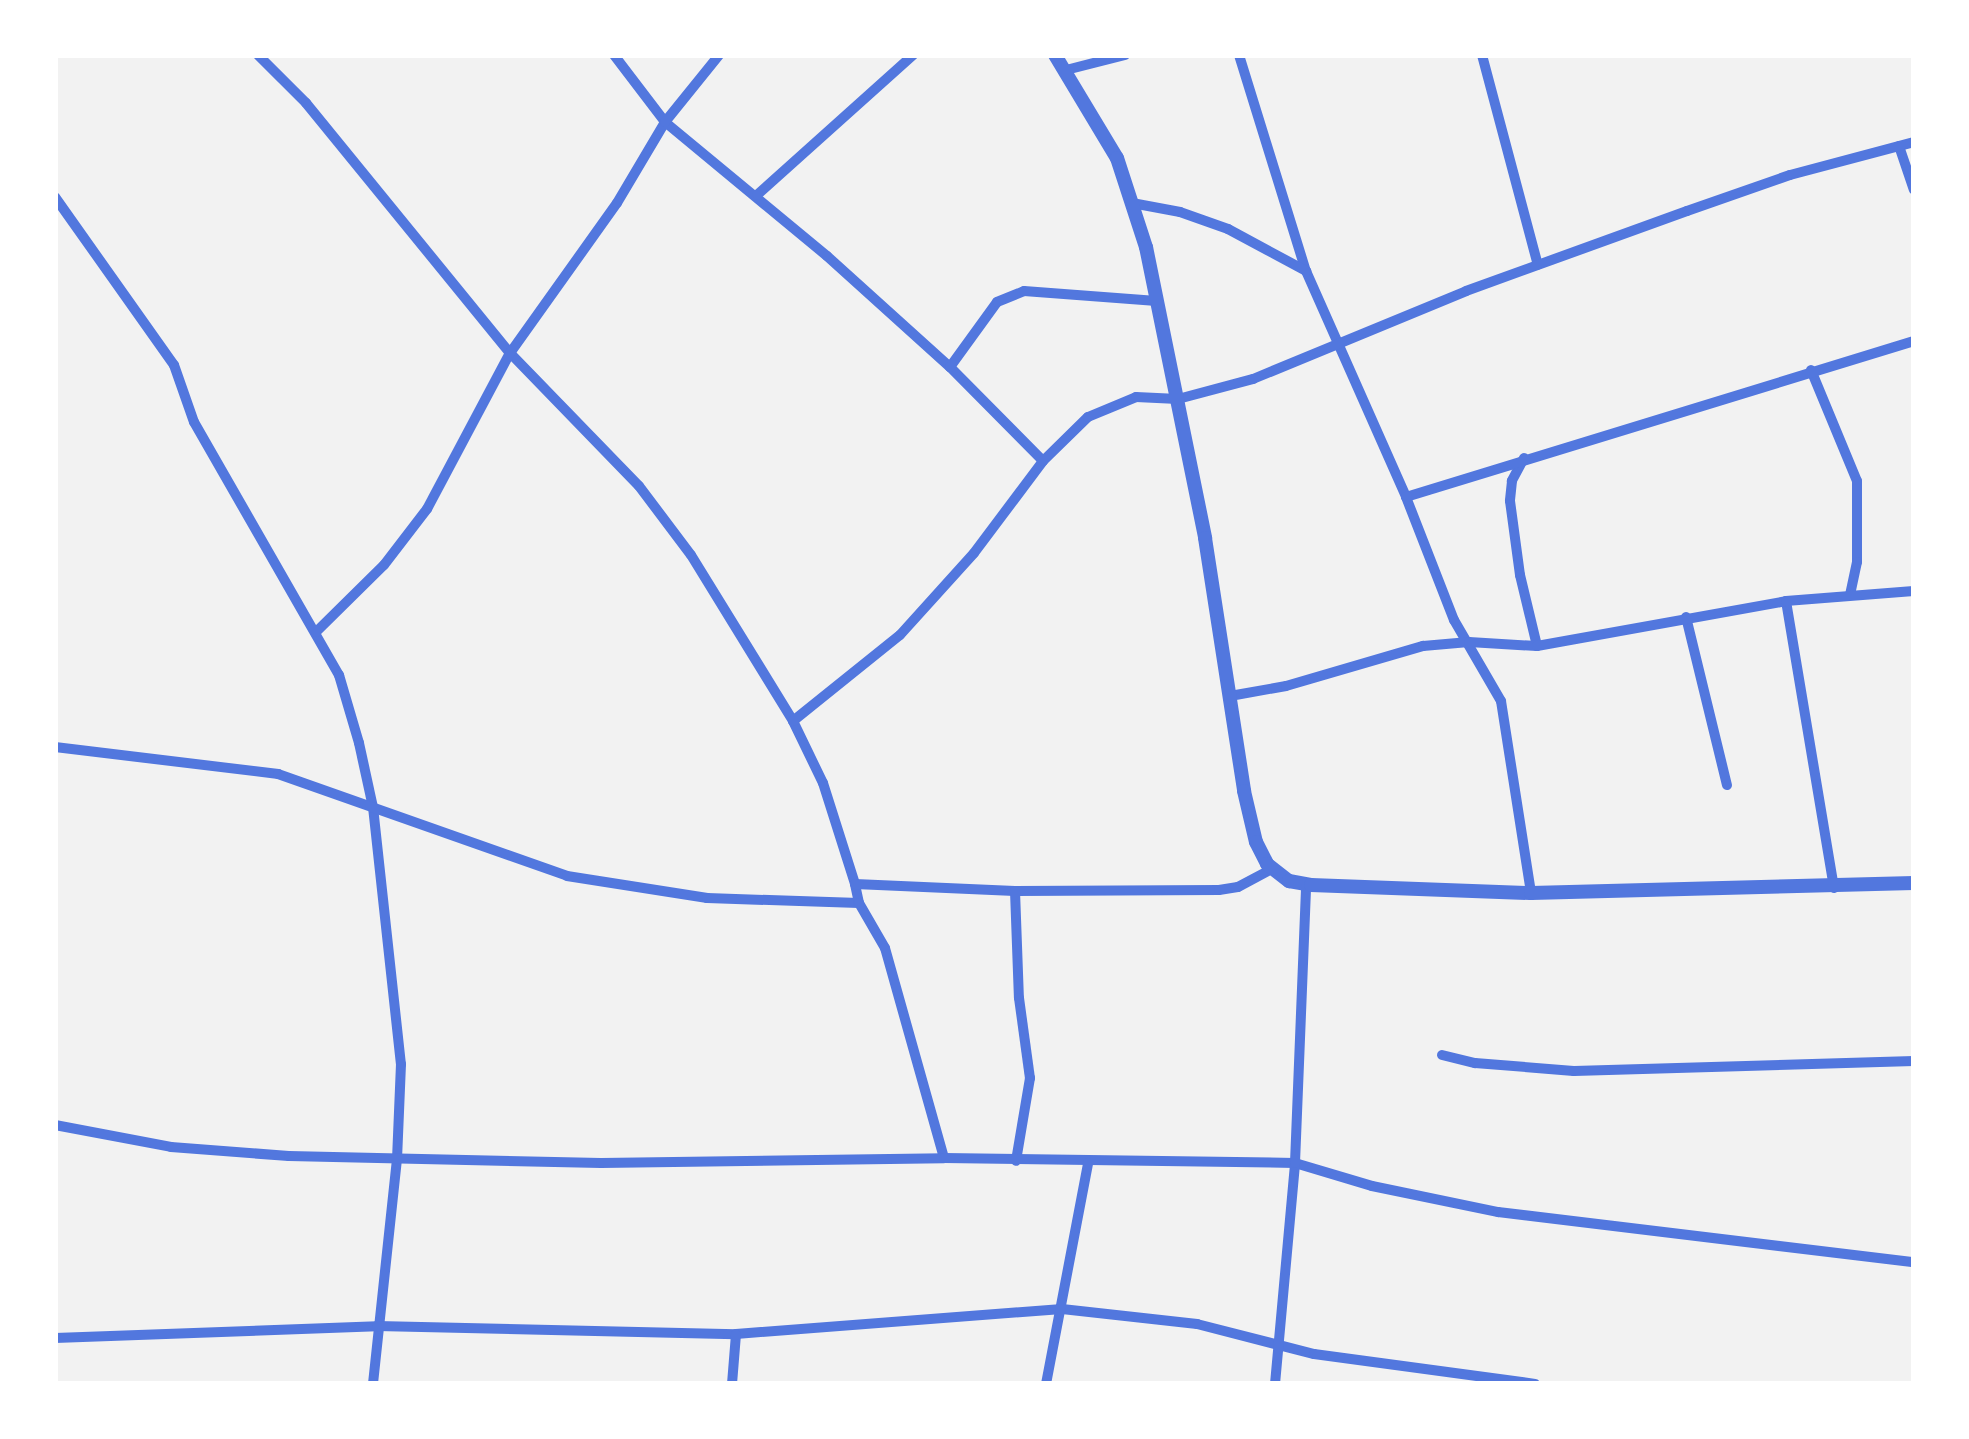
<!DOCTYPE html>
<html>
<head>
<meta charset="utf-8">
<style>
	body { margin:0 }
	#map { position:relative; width:1969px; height:1439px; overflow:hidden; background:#f2f2f2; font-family:"Titillium Web",sans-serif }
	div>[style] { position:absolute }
	.minor>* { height:10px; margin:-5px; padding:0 5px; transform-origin:5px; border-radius:5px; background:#5277de }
	.tertiary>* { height:14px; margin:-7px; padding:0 7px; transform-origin:7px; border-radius:7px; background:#5277de }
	span { translate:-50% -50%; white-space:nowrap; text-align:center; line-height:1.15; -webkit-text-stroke:10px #fff; paint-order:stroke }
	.frame { position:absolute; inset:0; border:58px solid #fff; pointer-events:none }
</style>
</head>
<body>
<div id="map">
	<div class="minor">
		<div style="left:258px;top:55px;width:68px;rotate:45deg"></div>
		<div style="left:306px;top:103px;width:323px;rotate:50.8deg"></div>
		<div style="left:510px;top:353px;width:185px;rotate:45.9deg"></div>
		<div style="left:639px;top:486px;width:86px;rotate:53deg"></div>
		<div style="left:691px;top:555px;width:195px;rotate:58.4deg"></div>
		<div style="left:793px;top:721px;width:69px;rotate:64.2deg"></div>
		<div style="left:823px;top:783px;width:106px;rotate:72.4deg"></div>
		<div style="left:614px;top:55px;width:84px;rotate:52.7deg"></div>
		<div style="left:665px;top:122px;width:210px;rotate:39.6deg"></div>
		<div style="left:827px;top:256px;width:166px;rotate:42.1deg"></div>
		<div style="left:950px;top:367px;width:132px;rotate:45.3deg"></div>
		<div style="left:1239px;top:55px;width:226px;rotate:72.8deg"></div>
		<div style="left:1306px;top:271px;width:247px;rotate:66.1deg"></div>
		<div style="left:1406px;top:497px;width:132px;rotate:68.7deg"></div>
		<div style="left:1454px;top:620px;width:94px;rotate:59.9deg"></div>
		<div style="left:1501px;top:701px;width:194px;rotate:81.1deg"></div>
		<div style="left:1482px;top:55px;width:217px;rotate:75.1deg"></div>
		<div style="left:1066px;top:70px;width:61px;rotate:-14.3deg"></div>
		<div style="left:1899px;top:146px;width:46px;rotate:71.2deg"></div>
		<div style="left:757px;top:195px;width:210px;rotate:-41.9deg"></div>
		<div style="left:55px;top:197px;width:206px;rotate:54.7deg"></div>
		<div style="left:174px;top:365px;width:60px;rotate:70.7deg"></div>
		<div style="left:194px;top:422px;width:292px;rotate:60.2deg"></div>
		<div style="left:339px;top:675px;width:71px;rotate:73.6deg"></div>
		<div style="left:359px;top:743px;width:66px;rotate:77.7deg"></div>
		<div style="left:373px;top:807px;width:259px;rotate:83.8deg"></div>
		<div style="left:401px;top:1064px;width:95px;rotate:92.4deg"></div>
		<div style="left:397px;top:1159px;width:226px;rotate:96.1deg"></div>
		<div style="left:1132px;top:203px;width:49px;rotate:10.6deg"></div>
		<div style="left:1180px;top:212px;width:51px;rotate:19.5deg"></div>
		<div style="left:1228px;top:229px;width:89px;rotate:28.3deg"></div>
		<div style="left:950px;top:367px;width:80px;rotate:-54.1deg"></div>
		<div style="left:997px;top:302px;width:29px;rotate:-22deg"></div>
		<div style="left:1024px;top:291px;width:133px;rotate:4.3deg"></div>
		<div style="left:1811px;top:370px;width:120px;rotate:67.5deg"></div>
		<div style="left:1857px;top:481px;width:81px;rotate:90deg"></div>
		<div style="left:1857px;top:562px;width:33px;rotate:102deg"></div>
		<div style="left:1524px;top:458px;width:26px;rotate:118deg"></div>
		<div style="left:1512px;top:481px;width:20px;rotate:96deg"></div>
		<div style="left:1510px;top:501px;width:75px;rotate:82.3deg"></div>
		<div style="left:1520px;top:575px;width:73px;rotate:76.5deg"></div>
		<div style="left:1406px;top:497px;width:531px;rotate:-17.07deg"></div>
		<div style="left:1786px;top:601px;width:291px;rotate:80.5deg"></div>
		<div style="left:1686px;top:617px;width:173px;rotate:76.3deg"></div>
		<div style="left:316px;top:632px;width:95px;rotate:-44.6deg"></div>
		<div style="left:384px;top:565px;width:71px;rotate:-52.5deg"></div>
		<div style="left:427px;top:509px;width:177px;rotate:-62deg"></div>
		<div style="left:510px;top:353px;width:184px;rotate:-54.5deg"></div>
		<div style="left:617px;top:203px;width:94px;rotate:-59.3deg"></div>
		<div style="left:665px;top:122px;width:86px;rotate:-51.1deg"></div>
		<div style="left:1230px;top:696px;width:57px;rotate:-10.1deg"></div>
		<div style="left:1286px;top:686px;width:143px;rotate:-16.3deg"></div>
		<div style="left:1423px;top:646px;width:46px;rotate:-5deg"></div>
		<div style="left:1469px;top:642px;width:68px;rotate:3.4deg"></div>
		<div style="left:1537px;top:646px;width:253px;rotate:-10.2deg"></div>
		<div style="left:1786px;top:601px;width:128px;rotate:-4.5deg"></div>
		<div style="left:793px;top:721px;width:137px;rotate:-38.8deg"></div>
		<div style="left:900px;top:635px;width:110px;rotate:-47.9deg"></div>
		<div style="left:974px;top:553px;width:115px;rotate:-53.1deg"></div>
		<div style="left:1043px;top:461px;width:63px;rotate:-44.4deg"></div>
		<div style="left:1088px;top:417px;width:52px;rotate:-22.6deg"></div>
		<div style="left:1136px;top:397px;width:42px;rotate:2.7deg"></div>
		<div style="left:1178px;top:399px;width:78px;rotate:-14.9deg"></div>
		<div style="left:1253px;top:379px;width:230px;rotate:-22.4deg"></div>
		<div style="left:1466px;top:291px;width:235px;rotate:-19.9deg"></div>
		<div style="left:1687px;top:211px;width:109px;rotate:-19.3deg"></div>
		<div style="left:1790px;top:175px;width:128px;rotate:-14.9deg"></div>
		<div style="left:55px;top:747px;width:225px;rotate:6.9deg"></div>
		<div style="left:278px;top:774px;width:306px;rotate:19.4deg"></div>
		<div style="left:567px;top:876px;width:142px;rotate:8.9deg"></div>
		<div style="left:707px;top:898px;width:152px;rotate:1.9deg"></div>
		<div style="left:859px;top:903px;width:19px;rotate:-102deg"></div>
		<div style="left:855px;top:884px;width:160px;rotate:2.5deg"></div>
		<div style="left:1015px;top:891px;width:204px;rotate:-0.3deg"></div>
		<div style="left:1219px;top:890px;width:19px;rotate:-9deg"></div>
		<div style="left:1238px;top:887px;width:38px;rotate:-28deg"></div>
		<div style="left:1015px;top:891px;width:107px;rotate:87.9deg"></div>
		<div style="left:1019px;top:998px;width:81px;rotate:82.2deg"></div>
		<div style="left:1030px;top:1078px;width:84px;rotate:99.6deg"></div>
		<div style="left:859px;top:903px;width:52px;rotate:60deg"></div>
		<div style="left:885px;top:948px;width:218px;rotate:74.3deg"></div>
		<div style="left:1442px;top:1055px;width:34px;rotate:14deg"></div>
		<div style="left:1475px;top:1063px;width:99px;rotate:4.6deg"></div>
		<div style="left:1574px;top:1071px;width:340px;rotate:-1.7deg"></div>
		<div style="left:55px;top:1125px;width:118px;rotate:10.7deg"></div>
		<div style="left:171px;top:1147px;width:118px;rotate:4.4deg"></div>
		<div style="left:289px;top:1156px;width:312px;rotate:1.3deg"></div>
		<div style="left:601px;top:1163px;width:343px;rotate:-0.8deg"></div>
		<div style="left:944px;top:1158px;width:351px;rotate:0.8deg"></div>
		<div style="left:1295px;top:1163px;width:80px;rotate:16.6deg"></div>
		<div style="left:1372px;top:1186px;width:129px;rotate:11.7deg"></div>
		<div style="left:1498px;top:1212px;width:419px;rotate:6.9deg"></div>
		<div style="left:55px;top:1338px;width:322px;rotate:-2.1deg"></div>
		<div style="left:377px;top:1326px;width:359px;rotate:1.3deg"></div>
		<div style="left:736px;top:1334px;width:327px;rotate:-4.4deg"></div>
		<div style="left:1062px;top:1309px;width:136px;rotate:6.3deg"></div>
		<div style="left:1197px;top:1324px;width:121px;rotate:14.4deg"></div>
		<div style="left:1314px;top:1354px;width:223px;rotate:7.7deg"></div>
		<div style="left:732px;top:1384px;width:50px;rotate:-85.4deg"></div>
		<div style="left:1046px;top:1384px;width:225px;rotate:-79.2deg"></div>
		<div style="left:1275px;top:1384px;width:222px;rotate:-84.8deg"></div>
		<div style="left:1295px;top:1163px;width:279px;rotate:-87.7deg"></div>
	</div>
	<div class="tertiary">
		<div style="left:1055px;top:55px;width:120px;rotate:59deg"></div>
		<div style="left:1117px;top:158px;width:94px;rotate:72deg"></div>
		<div style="left:1146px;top:247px;width:297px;rotate:78.5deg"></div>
		<div style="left:1205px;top:538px;width:256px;rotate:81.2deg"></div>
		<div style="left:1244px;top:791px;width:52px;rotate:76.8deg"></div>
		<div style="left:1256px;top:842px;width:25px;rotate:63deg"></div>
		<div style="left:1267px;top:864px;width:28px;rotate:38deg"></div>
		<div style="left:1289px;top:881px;width:22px;rotate:10deg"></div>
		<div style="left:1311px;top:885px;width:220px;rotate:2.1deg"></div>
		<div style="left:1531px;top:893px;width:383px;rotate:-1.5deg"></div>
	</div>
	<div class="frame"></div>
</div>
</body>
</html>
